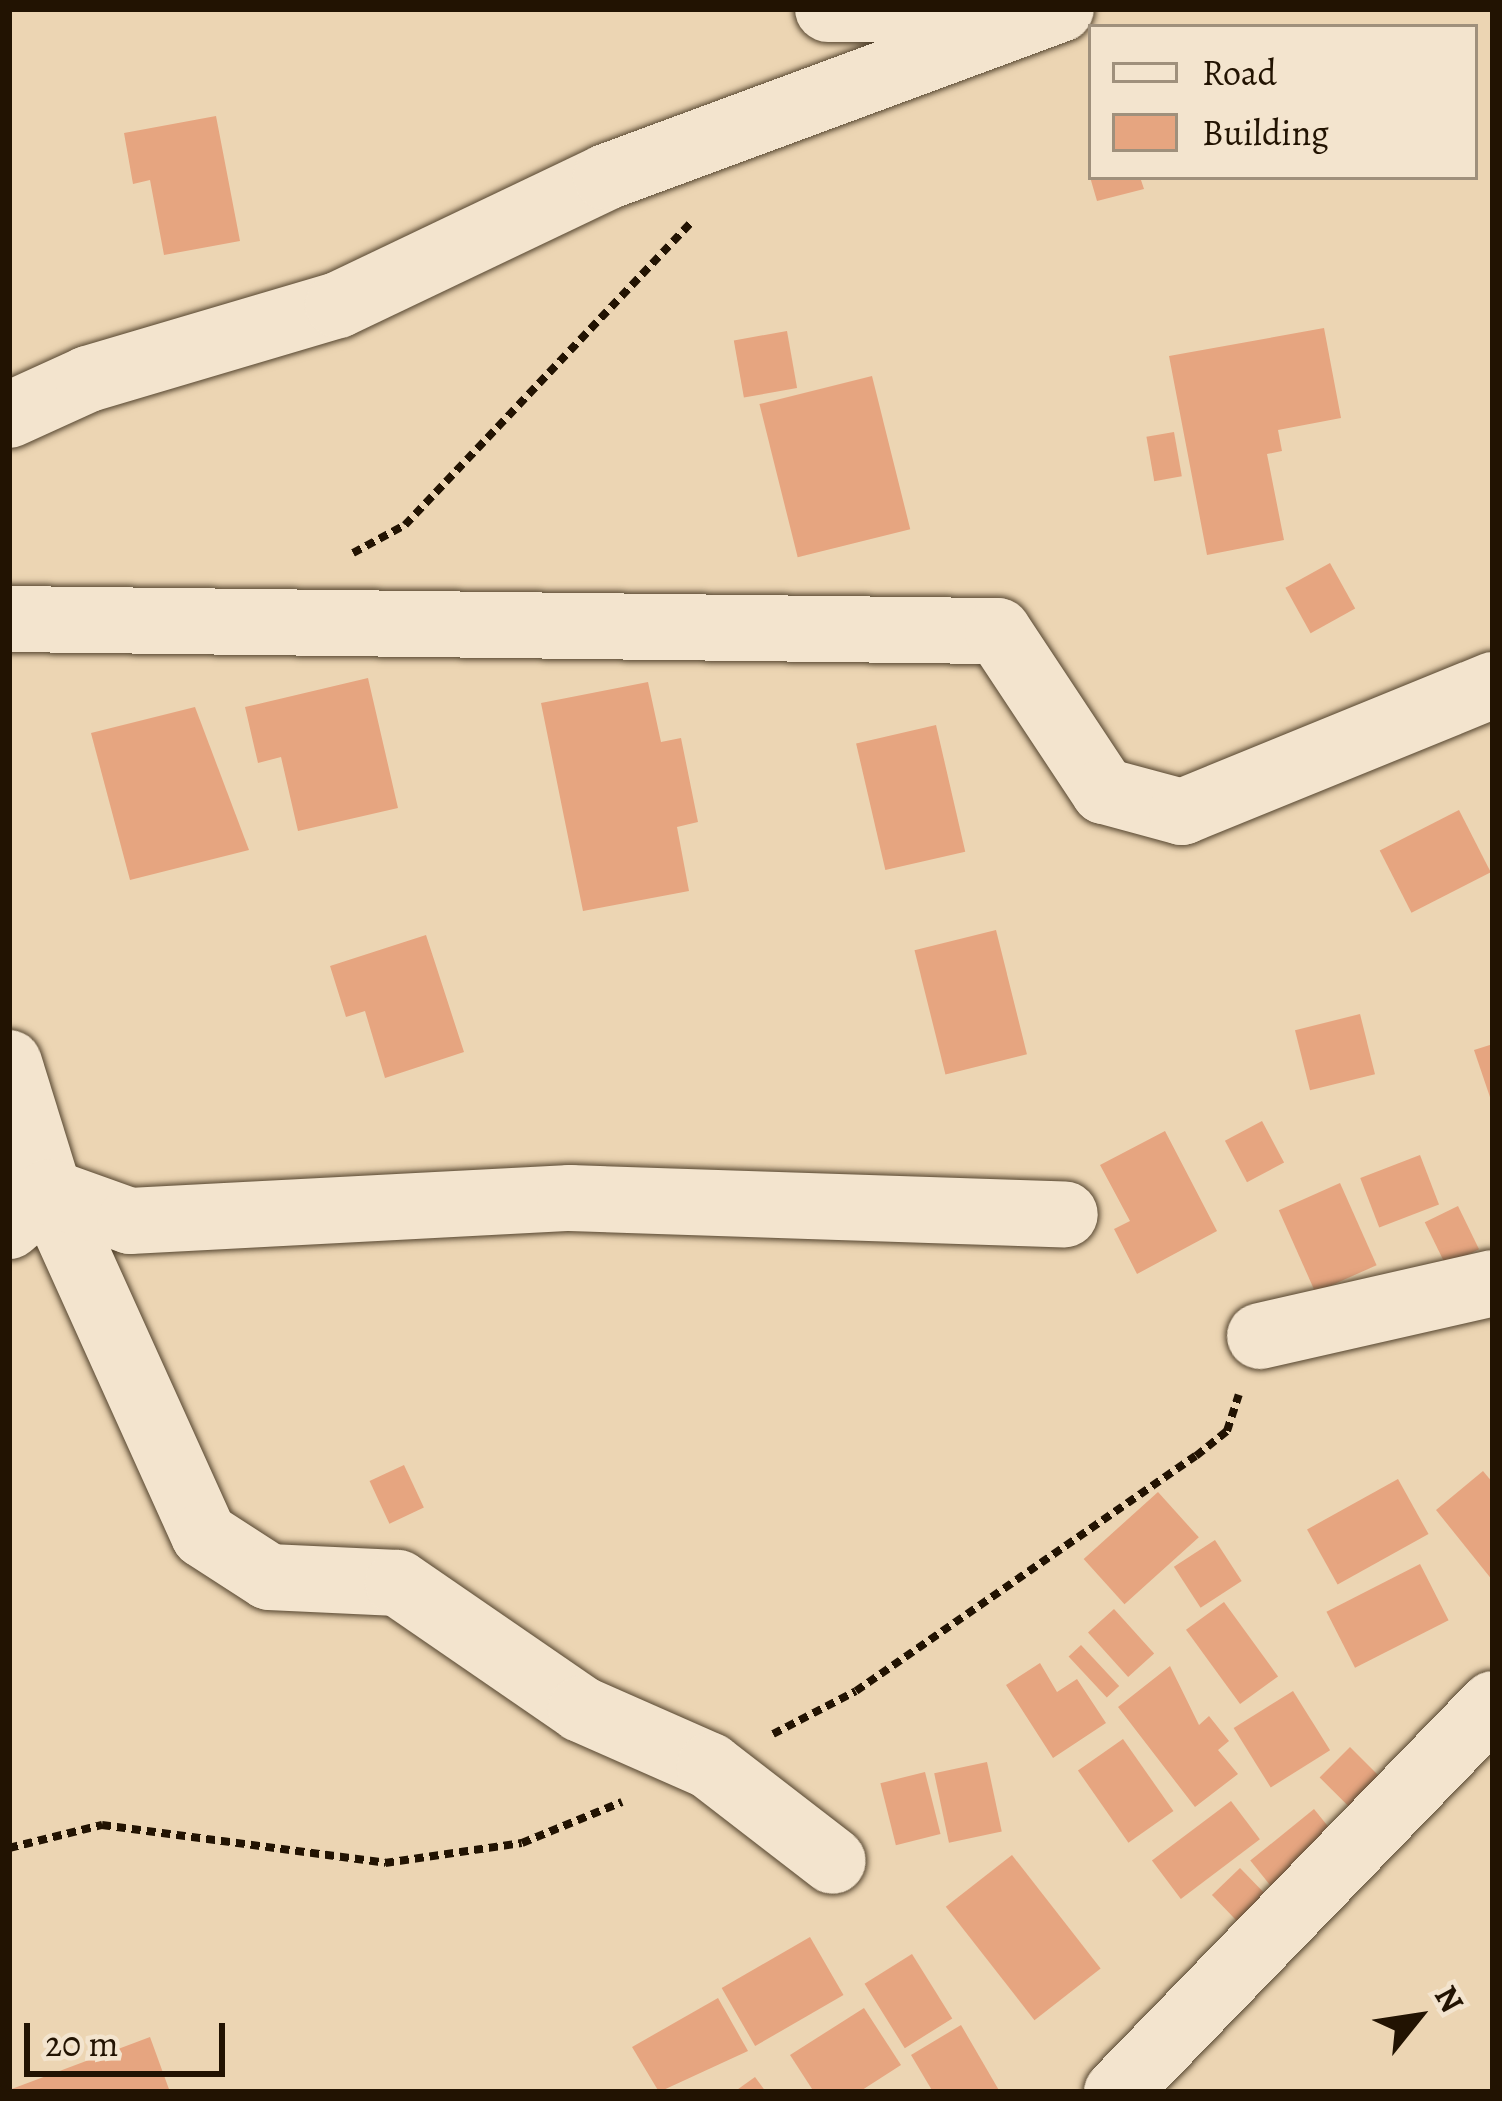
<!DOCTYPE html>
<html>
<head>
<meta charset="utf-8">
<style>
	body { margin:0 }
	#map { position:relative; width:1502px; height:2101px; overflow:hidden; background:#ecd5b3; font-family:Alegreya,serif }
	div>[style] { position:absolute }
	.building>* { inset:0; background:#e6a580; transform-origin:0 0 }
	.path>* { height:8px; margin-top:-4px; transform-origin:0; background:repeating-linear-gradient(90deg,#221302 0 9px,transparent 0 15px) }
	.roads { filter:drop-shadow(0 0 3px #54442e) drop-shadow(0 0 3px #54442e) }
	.minor>* { height:66px; margin:-33px; padding:0 33px; transform-origin:33px; border-radius:33px; background:#f3e4ce }
	span { translate:-50% -50%; white-space:nowrap; text-align:center; line-height:1.15; -webkit-text-stroke:12px #f3e4ce; paint-order:stroke }
	.frame { position:absolute; inset:0; border:12px solid #221302; pointer-events:none }
	.legend { position:absolute; left:1088px; top:24px; width:390px; height:156px; box-sizing:border-box; background:#f3e4ce; border:3px solid #9f907c; margin:0; padding:15px 21px; list-style:none; font-size:36px; color:#221302 }
	.legend li { display:flex; align-items:center; gap:24px; height:60px }
	.legend b { width:60px; border:3px solid #9f907c }
	.north { position:absolute; left:1358px; top:1957px; width:120px; height:120px; -webkit-text-stroke:9px #f3e4ce; paint-order:stroke; rotate:60deg; font-size:33px; font-weight:700; line-height:48px; text-align:center; color:#221302 }
	.north::after { content:''; display:block; margin:auto; width:42px; height:54px; background:#221302; clip-path:polygon(50% 0,100% 100%,50% 72%,0 100%) }
	.scale { position:absolute; left:24px; top:2023px; width:201px; height:54px; box-sizing:border-box; border:6px solid #221302; border-top:0; padding-left:15px; font-size:36px; line-height:42px; white-space:nowrap; color:#221302; -webkit-text-stroke:9px #f3e4ce; paint-order:stroke }
</style>
</head>
<body>
<div id="map">
	<div class="building">
		<div style="clip-path:polygon(216px 116px,240px 241px,164px 255px,150px 180px,133px 184px,124px 133px)"></div>
		<div style="clip-path:polygon(1090px 177px,1140px 177px,1144px 189px,1097px 201px)"></div>
		<div style="clip-path:polygon(1324px 328px,1341px 418px,1278px 430px,1282px 451px,1267px 454px,1284px 540px,1207px 555px,1169px 356px)"></div>
		<div style="left:787px;top:331px;width:58px;height:54px;rotate:80deg"></div>
		<div style="left:872px;top:376px;width:158px;height:116px;rotate:76deg"></div>
		<div style="left:1174px;top:432px;width:45px;height:28px;rotate:80deg"></div>
		<div style="left:1330px;top:563px;width:52px;height:51px;rotate:61deg"></div>
		<div style="clip-path:polygon(368px 678px,398px 808px,298px 831px,281px 757px,258px 763px,245px 707px)"></div>
		<div style="clip-path:polygon(648px 682px,661px 742px,681px 738px,698px 822px,677px 827px,689px 891px,583px 911px,541px 703px)"></div>
		<div style="clip-path:polygon(195px 707px,249px 850px,130px 880px,91px 733px)"></div>
		<div style="left:936px;top:725px;width:130px;height:82px;rotate:77deg"></div>
		<div style="left:1459px;top:810px;width:70px;height:89px;rotate:63deg"></div>
		<div style="left:996px;top:930px;width:128px;height:84px;rotate:76deg"></div>
		<div style="clip-path:polygon(426px 935px,464px 1052px,385px 1078px,365px 1011px,346px 1017px,330px 966px)"></div>
		<div style="left:1360px;top:1014px;width:62px;height:67px;rotate:76deg"></div>
		<div style="clip-path:polygon(1493px 1044px,1493px 1103px,1492px 1103px,1474px 1050px)"></div>
		<div style="left:1262px;top:1121px;width:47px;height:42px;rotate:62deg"></div>
		<div style="clip-path:polygon(1165px 1131px,1217px 1231px,1137px 1274px,1114px 1229px,1130px 1221px,1100px 1165px)"></div>
		<div style="left:1420px;top:1155px;width:53px;height:64px;rotate:69deg"></div>
		<div style="left:1340px;top:1183px;width:90px;height:67px;rotate:66deg"></div>
		<div style="left:1458px;top:1206px;width:48px;height:37px;rotate:64deg"></div>
		<div style="left:404px;top:1465px;width:47px;height:38px;rotate:65deg"></div>
		<div style="clip-path:polygon(1483px 1471px,1493px 1483px,1493px 1581px,1436px 1510px)"></div>
		<div style="left:1398px;top:1479px;width:63px;height:104px;rotate:61deg"></div>
		<div style="left:1158px;top:1492px;width:61px;height:100px;rotate:48deg"></div>
		<div style="left:1215px;top:1540px;width:49px;height:49px;rotate:57deg"></div>
		<div style="left:1420px;top:1564px;width:63px;height:105px;rotate:63deg"></div>
		<div style="left:1224px;top:1602px;width:92px;height:47px;rotate:54deg"></div>
		<div style="left:1114px;top:1609px;width:60px;height:35px;rotate:48deg"></div>
		<div style="left:1081px;top:1645px;width:56px;height:17px;rotate:47deg"></div>
		<div style="clip-path:polygon(1040px 1663px,1057px 1692px,1077px 1679px,1106px 1723px,1053px 1758px,1006px 1685px)"></div>
		<div style="clip-path:polygon(1170px 1666px,1199px 1725px,1209px 1716px,1229px 1741px,1218px 1750px,1238px 1774px,1195px 1807px,1118px 1707px)"></div>
		<div style="left:1293px;top:1691px;width:70px;height:70px;rotate:58deg"></div>
		<div style="left:1123px;top:1739px;width:88px;height:55px;rotate:55deg"></div>
		<div style="left:1350px;top:1747px;width:48px;height:43px;rotate:45deg"></div>
		<div style="left:987px;top:1762px;width:71px;height:54px;rotate:78deg"></div>
		<div style="left:925px;top:1772px;width:64px;height:46px;rotate:76deg"></div>
		<div style="left:1231px;top:1801px;width:48px;height:99px;rotate:53deg"></div>
		<div style="left:1314px;top:1809px;width:43px;height:82px;rotate:51deg"></div>
		<div style="left:1012px;top:1855px;width:144px;height:84px;rotate:52deg"></div>
		<div style="left:1240px;top:1868px;width:37px;height:39px;rotate:46deg"></div>
		<div style="left:810px;top:1937px;width:67px;height:102px;rotate:60deg"></div>
		<div style="left:912px;top:1954px;width:76px;height:56px;rotate:58deg"></div>
		<div style="clip-path:polygon(718px 1998px,748px 2051px,659px 2092px,632px 2047px)"></div>
		<div style="clip-path:polygon(864px 2008px,901px 2065px,859px 2092px,814px 2092px,790px 2055px)"></div>
		<div style="clip-path:polygon(961px 2025px,1000px 2092px,933px 2092px,911px 2055px)"></div>
		<div style="clip-path:polygon(150px 2037px,170px 2092px,9px 2092px,9px 2090px)"></div>
		<div style="clip-path:polygon(755px 2077px,766px 2092px,734px 2092px)"></div>
	</div>
	<div class="path">
		<div style="left:353px;top:553px;width:59px;rotate:-28.3deg"></div>
		<div style="left:405px;top:525px;width:418px;rotate:-46.6deg"></div>
		<div style="left:773px;top:1734px;width:93px;rotate:-27.4deg"></div>
		<div style="left:856px;top:1691px;width:413px;rotate:-34.7deg"></div>
		<div style="left:1196px;top:1456px;width:40px;rotate:-39deg"></div>
		<div style="left:1227px;top:1431px;width:38px;rotate:-72deg"></div>
		<div style="left:9px;top:1848px;width:96px;rotate:-13.9deg"></div>
		<div style="left:102px;top:1825px;width:286px;rotate:7.6deg"></div>
		<div style="left:385px;top:1863px;width:138px;rotate:-8.3deg"></div>
		<div style="left:522px;top:1843px;width:108px;rotate:-22.3deg"></div>
	</div>
	<div class="roads">
		<div class="minor">
			<div style="left:828px;top:9px;width:138px"></div>
			<div style="left:9px;top:415px;width:87px;rotate:-24.5deg"></div>
			<div style="left:88px;top:379px;width:261px;rotate:-16.5deg"></div>
			<div style="left:338px;top:305px;width:297px;rotate:-25.5deg"></div>
			<div style="left:606px;top:177px;width:485px;rotate:-20.3deg"></div>
			<div style="left:9px;top:619px;width:989px;rotate:0.7deg"></div>
			<div style="left:998px;top:631px;width:192px;rotate:56.5deg"></div>
			<div style="left:1104px;top:791px;width:81px;rotate:15.1deg"></div>
			<div style="left:1182px;top:812px;width:336px;rotate:-22.2deg"></div>
			<div style="left:9px;top:1063px;width:135px;rotate:72.8deg"></div>
			<div style="left:49px;top:1192px;width:376px;rotate:65.7deg"></div>
			<div style="left:204px;top:1535px;width:77px;rotate:32.9deg"></div>
			<div style="left:269px;top:1577px;width:129px;rotate:2.7deg"></div>
			<div style="left:398px;top:1583px;width:222px;rotate:34.5deg"></div>
			<div style="left:581px;top:1709px;width:141px;rotate:23.8deg"></div>
			<div style="left:710px;top:1766px;width:155px;rotate:37.7deg"></div>
			<div style="left:9px;top:1226px;width:52px;rotate:-40.4deg"></div>
			<div style="left:49px;top:1192px;width:86px;rotate:19.7deg"></div>
			<div style="left:130px;top:1221px;width:441px;rotate:-3deg"></div>
			<div style="left:570px;top:1198px;width:495px;rotate:1.9deg"></div>
			<div style="left:1260px;top:1336px;width:239px;rotate:-12.8deg"></div>
			<div style="left:1117px;top:2092px;width:540px;rotate:-45.9deg"></div>
		</div>
	</div>
	<div class="frame"></div>
	<ul class="legend">
	<li><b style="height:15px;background:#f3e4ce"></b>Road</li>
	<li><b style="height:33px;background:#e6a580"></b>Building</li>
	</ul>
	<div class="north">N</div>
	<div class="scale">20 m</div>
</div>
</body>
</html>
